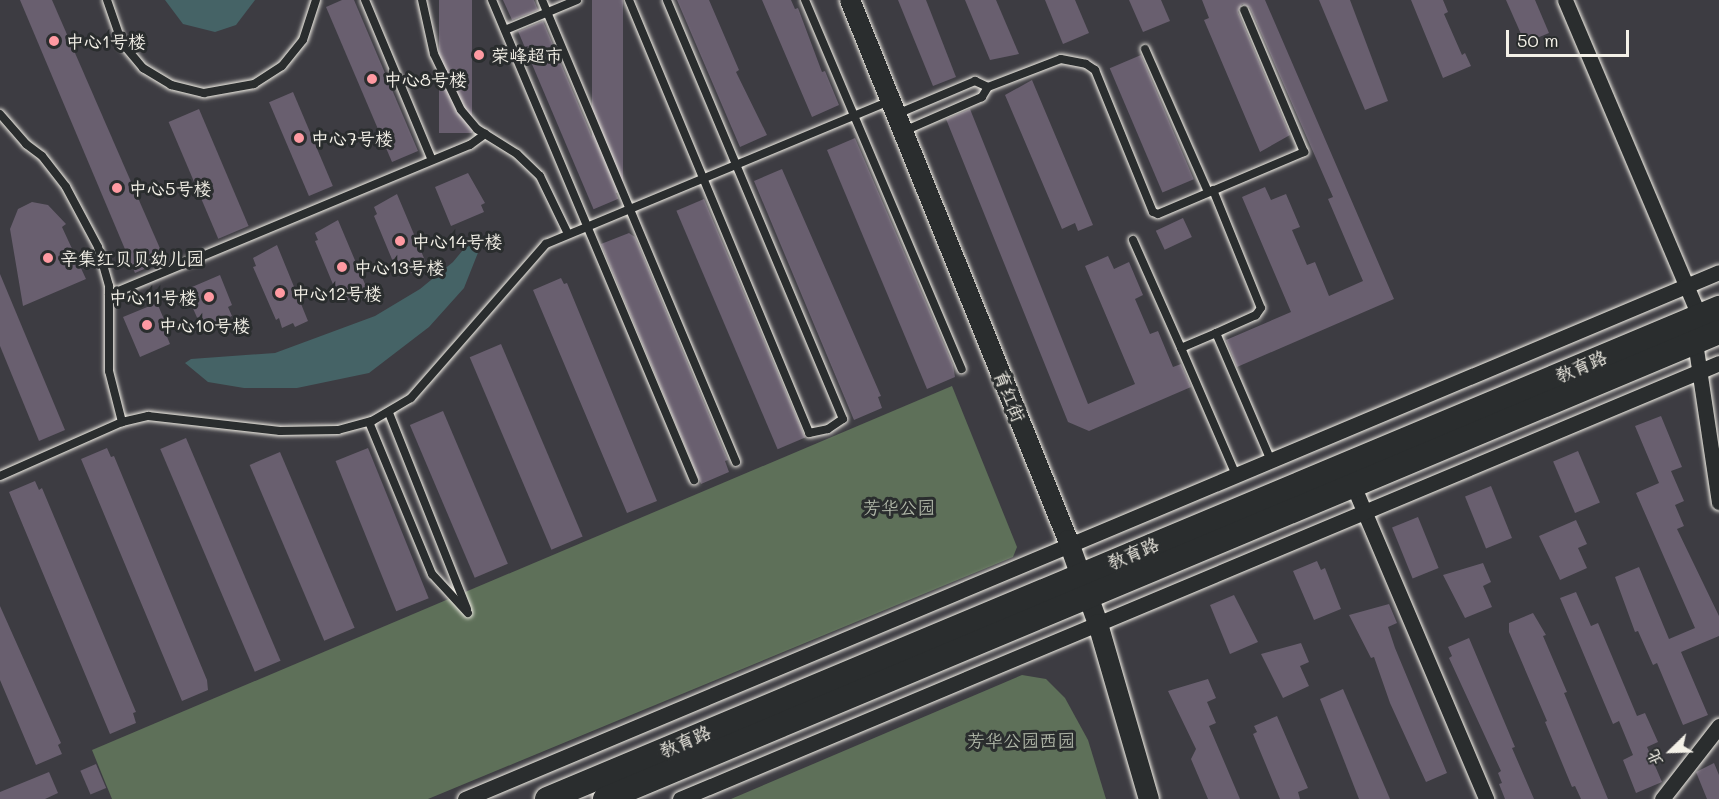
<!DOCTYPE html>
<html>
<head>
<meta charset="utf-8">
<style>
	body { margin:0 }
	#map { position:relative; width:1719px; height:799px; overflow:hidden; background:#3d3c42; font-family:Mali,"LXGW WenKai TC",sans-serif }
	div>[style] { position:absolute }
	.green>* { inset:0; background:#5e7059 }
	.water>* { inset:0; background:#456366 }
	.building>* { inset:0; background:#695f6f; transform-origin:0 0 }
	.roads { filter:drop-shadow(0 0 2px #f4f1e8) drop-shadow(0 0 2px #f4f1e8) }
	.service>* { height:8px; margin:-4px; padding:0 4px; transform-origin:4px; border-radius:4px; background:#2a2d2e }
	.minor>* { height:15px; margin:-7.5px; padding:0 7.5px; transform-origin:7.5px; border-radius:7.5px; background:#2a2d2e }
	.tertiary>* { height:20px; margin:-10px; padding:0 10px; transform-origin:10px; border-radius:10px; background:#2a2d2e }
	.primary>* { height:24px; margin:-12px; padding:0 12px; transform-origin:12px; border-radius:12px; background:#2a2d2e }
	.dots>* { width:16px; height:16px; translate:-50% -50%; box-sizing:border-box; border:3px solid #2a2d2e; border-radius:50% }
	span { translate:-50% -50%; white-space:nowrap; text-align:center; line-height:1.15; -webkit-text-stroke:6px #2a2d2e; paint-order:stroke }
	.poi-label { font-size:18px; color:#f4f1e8 }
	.left { translate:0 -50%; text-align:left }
	.right { translate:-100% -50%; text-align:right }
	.street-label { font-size:18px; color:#f4f1e8 }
	.park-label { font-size:18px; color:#b0b7a8 }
	.north { position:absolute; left:1641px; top:721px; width:60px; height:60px; -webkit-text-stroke:4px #2a2d2e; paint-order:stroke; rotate:247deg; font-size:16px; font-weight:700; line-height:24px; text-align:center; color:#f4f1e8 }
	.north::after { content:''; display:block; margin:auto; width:21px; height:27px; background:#f4f1e8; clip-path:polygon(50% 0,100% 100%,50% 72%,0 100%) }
	.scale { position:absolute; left:1506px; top:30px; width:123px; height:27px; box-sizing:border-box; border:3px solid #f4f1e8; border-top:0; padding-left:8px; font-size:18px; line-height:21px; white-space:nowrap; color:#f4f1e8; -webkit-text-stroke:4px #2a2d2e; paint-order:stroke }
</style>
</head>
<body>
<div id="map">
	<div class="green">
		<div style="clip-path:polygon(952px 386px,1017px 547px,1013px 557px,428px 799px,112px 799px,92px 750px)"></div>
		<div style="clip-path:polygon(1022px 675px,1046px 679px,1065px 698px,1088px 740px,1106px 799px,731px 799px)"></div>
	</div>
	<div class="water">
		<div style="clip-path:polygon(165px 0,255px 0,236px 25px,215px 32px,183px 24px)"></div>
		<div style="clip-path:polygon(477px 233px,483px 240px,464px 288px,429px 327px,369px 373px,297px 388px,244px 388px,208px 382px,185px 363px,191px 359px,275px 353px,375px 316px,420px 289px,453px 262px)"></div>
	</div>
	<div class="building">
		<div style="clip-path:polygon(20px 0,52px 0,165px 260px,135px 273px)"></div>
		<div style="clip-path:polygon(342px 0,354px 0,418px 151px,392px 162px,326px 7px)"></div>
		<div style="left:439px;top:0;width:33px;height:133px"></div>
		<div style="clip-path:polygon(503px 0,534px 0,538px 10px,512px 20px)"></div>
		<div style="left:592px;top:0;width:31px;height:193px"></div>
		<div style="clip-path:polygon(677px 0,709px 0,739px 70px,736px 72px,767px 135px,740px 147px)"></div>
		<div style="clip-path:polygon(762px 0,791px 0,795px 9px,798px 8px,822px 72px,825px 71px,839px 105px,812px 117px)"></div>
		<div style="clip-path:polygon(898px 0,926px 0,956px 77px,933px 86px)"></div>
		<div style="clip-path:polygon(965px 0,996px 0,1019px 54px,990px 60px)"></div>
		<div style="clip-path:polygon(1045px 0,1075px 0,1089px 33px,1063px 44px)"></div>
		<div style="clip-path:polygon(1129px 0,1161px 0,1170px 21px,1143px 32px)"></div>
		<div style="clip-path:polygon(1202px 0,1265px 0,1394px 299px,1237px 367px,1226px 340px,1291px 312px,1242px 197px,1265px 187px,1271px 200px,1286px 194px,1300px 227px,1292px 230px,1307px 265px,1315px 262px,1329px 296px,1363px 281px,1328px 199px,1333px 197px,1250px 8px,1242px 4px,1238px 12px,1290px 135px,1260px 152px,1204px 20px,1209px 18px)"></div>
		<div style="clip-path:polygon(1319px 0,1350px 0,1388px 101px,1365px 110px)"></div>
		<div style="clip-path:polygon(1411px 0,1443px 0,1448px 12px,1444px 14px,1462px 55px,1465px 53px,1471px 66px,1443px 78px)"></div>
		<div style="clip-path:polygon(1506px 0,1535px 0,1549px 33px,1525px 43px)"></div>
		<div style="left:543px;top:21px;width:193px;height:27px;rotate:67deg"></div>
		<div style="left:1141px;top:55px;width:135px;height:34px;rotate:67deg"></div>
		<div style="clip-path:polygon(1032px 80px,1093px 225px,1078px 231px,1075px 223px,1062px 229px,1005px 95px)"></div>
		<div style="left:293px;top:92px;width:102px;height:26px;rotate:67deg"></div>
		<div style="left:199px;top:109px;width:127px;height:33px;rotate:67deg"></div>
		<div style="clip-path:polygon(970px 109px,1088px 404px,1135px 384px,1085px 266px,1108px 256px,1114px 269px,1129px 262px,1143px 295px,1135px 299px,1150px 334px,1158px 331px,1173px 367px,1181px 364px,1191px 387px,1089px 431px,1068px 422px,946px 119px)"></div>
		<div style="clip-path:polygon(855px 138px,953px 365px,955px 377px,927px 389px,827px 150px)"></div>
		<div style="clip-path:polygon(782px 169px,881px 396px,878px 397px,882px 408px,854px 420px,754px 181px)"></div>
		<div style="clip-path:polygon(468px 173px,485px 203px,481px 205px,484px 212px,451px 226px,435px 187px)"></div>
		<div style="clip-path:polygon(397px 194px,429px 270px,415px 276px,413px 272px,402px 277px,399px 267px,396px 269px,374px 216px,377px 214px,374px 207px)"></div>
		<div style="left:704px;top:199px;width:259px;height:30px;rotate:67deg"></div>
		<div style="clip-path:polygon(32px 202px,48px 205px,66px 224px,62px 227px,86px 279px,23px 306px,10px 229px,18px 209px)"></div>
		<div style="left:1183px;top:218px;width:21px;height:30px;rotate:65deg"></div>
		<div style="clip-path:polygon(338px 220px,370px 296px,356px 302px,354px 298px,344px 302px,340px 293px,337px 294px,315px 241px,318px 240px,315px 233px)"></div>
		<div style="clip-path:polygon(629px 233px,635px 237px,728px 460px,725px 461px,729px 472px,701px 484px,601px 244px)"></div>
		<div style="clip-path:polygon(277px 245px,308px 321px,295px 327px,293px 323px,282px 328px,279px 318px,276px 320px,253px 267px,256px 266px,253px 258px)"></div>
		<div style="clip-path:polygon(0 274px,65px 430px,39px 441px,0 346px)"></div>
		<div style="clip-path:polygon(220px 275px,232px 305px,228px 307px,232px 316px,202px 329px,185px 290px)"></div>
		<div style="clip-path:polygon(561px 278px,564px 284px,567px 283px,657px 501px,627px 513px,533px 290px)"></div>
		<div style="clip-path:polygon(157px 303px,170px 333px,166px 334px,170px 344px,140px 357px,123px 317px)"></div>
		<div style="left:501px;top:344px;width:209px;height:34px;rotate:67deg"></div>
		<div style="left:443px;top:411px;width:166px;height:36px;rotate:67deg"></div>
		<div style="clip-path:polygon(1661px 416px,1682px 467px,1671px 471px,1684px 501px,1675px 505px,1684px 526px,1677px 529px,1719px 616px,1719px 636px,1681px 652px,1708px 715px,1683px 725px,1657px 663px,1653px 665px,1638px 631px,1635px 632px,1615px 577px,1639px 567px,1669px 639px,1695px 628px,1636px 493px,1659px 483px,1635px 426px)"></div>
		<div style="left:186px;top:438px;width:242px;height:28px;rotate:67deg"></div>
		<div style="clip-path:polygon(107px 448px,111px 457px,114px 456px,207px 680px,208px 690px,182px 701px,81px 459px)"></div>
		<div style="left:368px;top:448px;width:162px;height:35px;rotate:68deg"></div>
		<div style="left:1578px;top:451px;width:56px;height:27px;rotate:67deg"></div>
		<div style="left:280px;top:452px;width:191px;height:33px;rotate:67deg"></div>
		<div style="clip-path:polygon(35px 481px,39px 490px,42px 488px,136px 712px,133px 713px,136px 723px,110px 734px,9px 492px)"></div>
		<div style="left:1491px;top:486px;width:56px;height:28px;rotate:68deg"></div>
		<div style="left:1418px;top:517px;width:55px;height:28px;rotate:68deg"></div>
		<div style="clip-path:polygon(1576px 520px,1587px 544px,1578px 548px,1587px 568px,1560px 580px,1539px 536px)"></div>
		<div style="clip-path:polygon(1317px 561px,1321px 570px,1325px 568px,1341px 609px,1314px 620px,1293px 571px)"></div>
		<div style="clip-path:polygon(1483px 563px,1491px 582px,1483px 586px,1492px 607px,1465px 618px,1443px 575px)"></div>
		<div style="clip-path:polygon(1576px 592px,1591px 626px,1598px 623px,1637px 716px,1645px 713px,1658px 742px,1647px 747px,1662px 782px,1636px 793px,1623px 760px,1633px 755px,1619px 721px,1613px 724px,1560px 598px)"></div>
		<div style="clip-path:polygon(1234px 595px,1258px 642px,1230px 654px,1210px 605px)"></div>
		<div style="clip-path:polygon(1389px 604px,1397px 623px,1388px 627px,1395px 648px,1447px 773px,1426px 782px,1390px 703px,1374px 657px,1371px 658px,1349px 615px)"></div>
		<div style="clip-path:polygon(0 606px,61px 743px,58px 745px,62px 754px,36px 765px,0 680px)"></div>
		<div style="clip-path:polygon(1533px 613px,1546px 635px,1543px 636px,1567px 692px,1564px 693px,1608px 799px,1581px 799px,1575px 786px,1572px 787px,1545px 722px,1547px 721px,1509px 632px,1509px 623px)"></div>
		<div style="clip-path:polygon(1469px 638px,1515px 747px,1512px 748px,1534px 799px,1505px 799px,1499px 784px,1502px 783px,1498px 773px,1501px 771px,1449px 658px,1452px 656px,1448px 647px)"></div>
		<div style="clip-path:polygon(1301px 643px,1309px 662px,1300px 666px,1309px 686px,1283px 698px,1261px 654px)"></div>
		<div style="clip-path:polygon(1208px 679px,1216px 698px,1207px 702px,1216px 723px,1209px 726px,1240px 799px,1208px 799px,1191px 759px,1196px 749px,1168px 691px)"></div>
		<div style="clip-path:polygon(1343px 689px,1390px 799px,1359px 799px,1320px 699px)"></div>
		<div style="clip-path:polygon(1277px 716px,1308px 788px,1298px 792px,1300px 799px,1280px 799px,1253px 734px,1257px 732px,1254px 726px)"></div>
		<div style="clip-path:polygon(1714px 763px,1719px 775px,1719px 799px,1707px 799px,1696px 772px)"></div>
		<div style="left:96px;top:764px;width:26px;height:17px;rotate:67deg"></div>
		<div style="clip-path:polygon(49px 772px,58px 793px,45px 799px,0 799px,0 792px)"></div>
	</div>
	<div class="roads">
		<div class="service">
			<div style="left:107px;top:0;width:46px;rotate:70.8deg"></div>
			<div style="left:122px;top:43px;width:33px;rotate:50deg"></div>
			<div style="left:143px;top:68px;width:33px;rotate:31deg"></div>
			<div style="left:171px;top:85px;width:34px;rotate:14deg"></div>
			<div style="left:204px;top:93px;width:51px;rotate:-10.2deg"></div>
			<div style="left:254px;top:84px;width:33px;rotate:-33deg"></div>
			<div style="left:282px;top:66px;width:33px;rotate:-51deg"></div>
			<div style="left:303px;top:40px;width:42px;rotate:-72deg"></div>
			<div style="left:365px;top:0;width:173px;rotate:67.3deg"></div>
			<div style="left:422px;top:0;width:55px;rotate:77.5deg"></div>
			<div style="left:434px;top:54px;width:62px;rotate:64.3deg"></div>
			<div style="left:461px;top:110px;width:25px;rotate:50deg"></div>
			<div style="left:477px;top:129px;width:47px;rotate:32deg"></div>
			<div style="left:517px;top:154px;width:32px;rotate:44deg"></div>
			<div style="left:540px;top:176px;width:64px;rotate:64.2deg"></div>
			<div style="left:492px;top:0;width:521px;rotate:67.18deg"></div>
			<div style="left:542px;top:0;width:501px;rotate:67.22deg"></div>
			<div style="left:629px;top:0;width:469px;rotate:67.4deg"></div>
			<div style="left:809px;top:433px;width:19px;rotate:-12deg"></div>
			<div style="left:828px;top:429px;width:18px;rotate:-34deg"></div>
			<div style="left:843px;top:419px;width:454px;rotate:-112.8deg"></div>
			<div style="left:805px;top:0;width:401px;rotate:67deg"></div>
			<div style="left:505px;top:30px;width:78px;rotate:-22.6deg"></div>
			<div style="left:1145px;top:49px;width:156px;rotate:66.2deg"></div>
			<div style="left:988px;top:87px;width:78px;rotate:-21deg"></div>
			<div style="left:1061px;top:59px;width:25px;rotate:11deg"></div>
			<div style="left:1086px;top:64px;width:11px;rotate:34deg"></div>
			<div style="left:1095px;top:70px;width:153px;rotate:67.8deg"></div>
			<div style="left:1153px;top:212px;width:5px;rotate:22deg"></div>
			<div style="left:1158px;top:214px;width:159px;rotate:-23deg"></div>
			<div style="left:1304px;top:152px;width:154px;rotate:-112.9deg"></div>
			<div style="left:0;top:114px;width:40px;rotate:49deg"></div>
			<div style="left:26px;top:144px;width:20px;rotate:37deg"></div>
			<div style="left:42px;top:156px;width:39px;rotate:52deg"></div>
			<div style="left:66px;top:187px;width:68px;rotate:61.9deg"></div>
			<div style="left:98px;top:247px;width:41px;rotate:74.2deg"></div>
			<div style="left:109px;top:286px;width:85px;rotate:90deg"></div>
			<div style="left:109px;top:371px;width:53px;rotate:75.7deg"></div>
			<div style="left:897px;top:114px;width:85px;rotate:-22.9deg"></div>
			<div style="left:975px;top:81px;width:14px;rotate:25deg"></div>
			<div style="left:988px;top:87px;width:12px;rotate:121deg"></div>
			<div style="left:982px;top:97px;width:85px;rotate:156.4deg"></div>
			<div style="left:1213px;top:190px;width:127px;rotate:67.9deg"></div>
			<div style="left:1261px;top:308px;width:9px;rotate:126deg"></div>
			<div style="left:1256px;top:315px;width:44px;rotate:155.8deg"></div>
			<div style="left:1133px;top:240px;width:118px;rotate:66deg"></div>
			<div style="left:109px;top:295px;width:391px;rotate:-22.6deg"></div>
			<div style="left:470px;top:145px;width:19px;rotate:-36deg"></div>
			<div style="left:389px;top:413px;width:211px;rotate:68.3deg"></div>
			<div style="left:369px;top:422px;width:165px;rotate:67.5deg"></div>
			<div style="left:432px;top:574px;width:53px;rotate:47.3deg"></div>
			<div style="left:1236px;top:475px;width:138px;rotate:-113.4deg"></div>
			<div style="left:1181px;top:348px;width:38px;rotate:-23deg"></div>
			<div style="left:1216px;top:333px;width:139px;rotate:66.7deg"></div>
			<div style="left:0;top:476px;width:133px;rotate:-23.9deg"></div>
			<div style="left:122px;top:422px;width:27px;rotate:-13deg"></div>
			<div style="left:148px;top:416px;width:133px;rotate:6.5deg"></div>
			<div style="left:280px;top:431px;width:58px;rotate:-1deg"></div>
			<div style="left:338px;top:430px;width:35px;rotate:-15deg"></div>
			<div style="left:372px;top:421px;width:45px;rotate:-30.5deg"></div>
			<div style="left:411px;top:398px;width:205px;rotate:-48.8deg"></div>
			<div style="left:546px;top:244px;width:373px;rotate:-22.6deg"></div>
		</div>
		<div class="minor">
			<div style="left:1565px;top:0;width:343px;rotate:67deg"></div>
			<div style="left:1695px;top:342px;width:162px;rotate:81.5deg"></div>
			<div style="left:1353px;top:485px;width:341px;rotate:67deg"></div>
			<div style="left:465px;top:799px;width:1360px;rotate:-22.79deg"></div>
			<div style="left:680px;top:799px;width:1127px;rotate:-22.76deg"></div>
			<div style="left:1662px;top:799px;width:93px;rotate:-52deg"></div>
		</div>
		<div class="tertiary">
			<div style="left:850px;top:0;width:582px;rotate:68.02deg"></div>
			<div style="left:1068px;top:540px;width:89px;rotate:70.3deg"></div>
			<div style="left:1098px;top:624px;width:182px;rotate:73.8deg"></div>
		</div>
		<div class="primary">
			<div style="left:547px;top:799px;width:1271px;rotate:-22.73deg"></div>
			<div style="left:605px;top:799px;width:1208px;rotate:-22.74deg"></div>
		</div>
	</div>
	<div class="dots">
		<div style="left:54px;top:41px;background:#ff9aa2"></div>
		<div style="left:479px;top:55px;background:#ff9aa2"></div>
		<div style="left:372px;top:79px;background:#ff9aa2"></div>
		<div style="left:299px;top:138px;background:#ff9aa2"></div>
		<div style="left:117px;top:188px;background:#ff9aa2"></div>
		<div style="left:400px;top:241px;background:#ff9aa2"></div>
		<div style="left:48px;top:258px;background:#ff9aa2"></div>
		<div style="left:342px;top:267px;background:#ff9aa2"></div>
		<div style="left:280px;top:293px;background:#ff9aa2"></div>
		<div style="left:209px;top:297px;background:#ff9aa2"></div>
		<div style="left:147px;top:325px;background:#ff9aa2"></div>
	</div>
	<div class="poi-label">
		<span class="left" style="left:66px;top:41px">中心1号楼</span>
		<span class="left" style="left:491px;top:55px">荣峰超市</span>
		<span class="left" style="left:384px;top:79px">中心8号楼</span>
		<span class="left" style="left:311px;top:138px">中心7号楼</span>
		<span class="left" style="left:129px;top:188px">中心5号楼</span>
		<span class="left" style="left:412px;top:241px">中心14号楼</span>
		<span class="left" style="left:60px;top:258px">辛集红贝贝幼儿园</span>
		<span class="left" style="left:354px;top:267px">中心13号楼</span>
		<span class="left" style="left:292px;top:293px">中心12号楼</span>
		<span class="right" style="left:197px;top:297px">中心11号楼</span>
		<span class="left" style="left:159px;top:325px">中心10号楼</span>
	</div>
	<div class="street-label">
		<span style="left:1581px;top:366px;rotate:-23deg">教育路</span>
		<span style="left:1010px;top:396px;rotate:68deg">育红街</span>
		<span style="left:1133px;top:553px;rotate:-23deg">教育路</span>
		<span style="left:685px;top:741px;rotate:-23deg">教育路</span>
	</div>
	<div class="park-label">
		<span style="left:899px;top:507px">芳华公园</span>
		<span style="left:1021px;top:740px">芳华公园西园</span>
	</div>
	<div class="north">北</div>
	<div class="scale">50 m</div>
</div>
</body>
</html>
